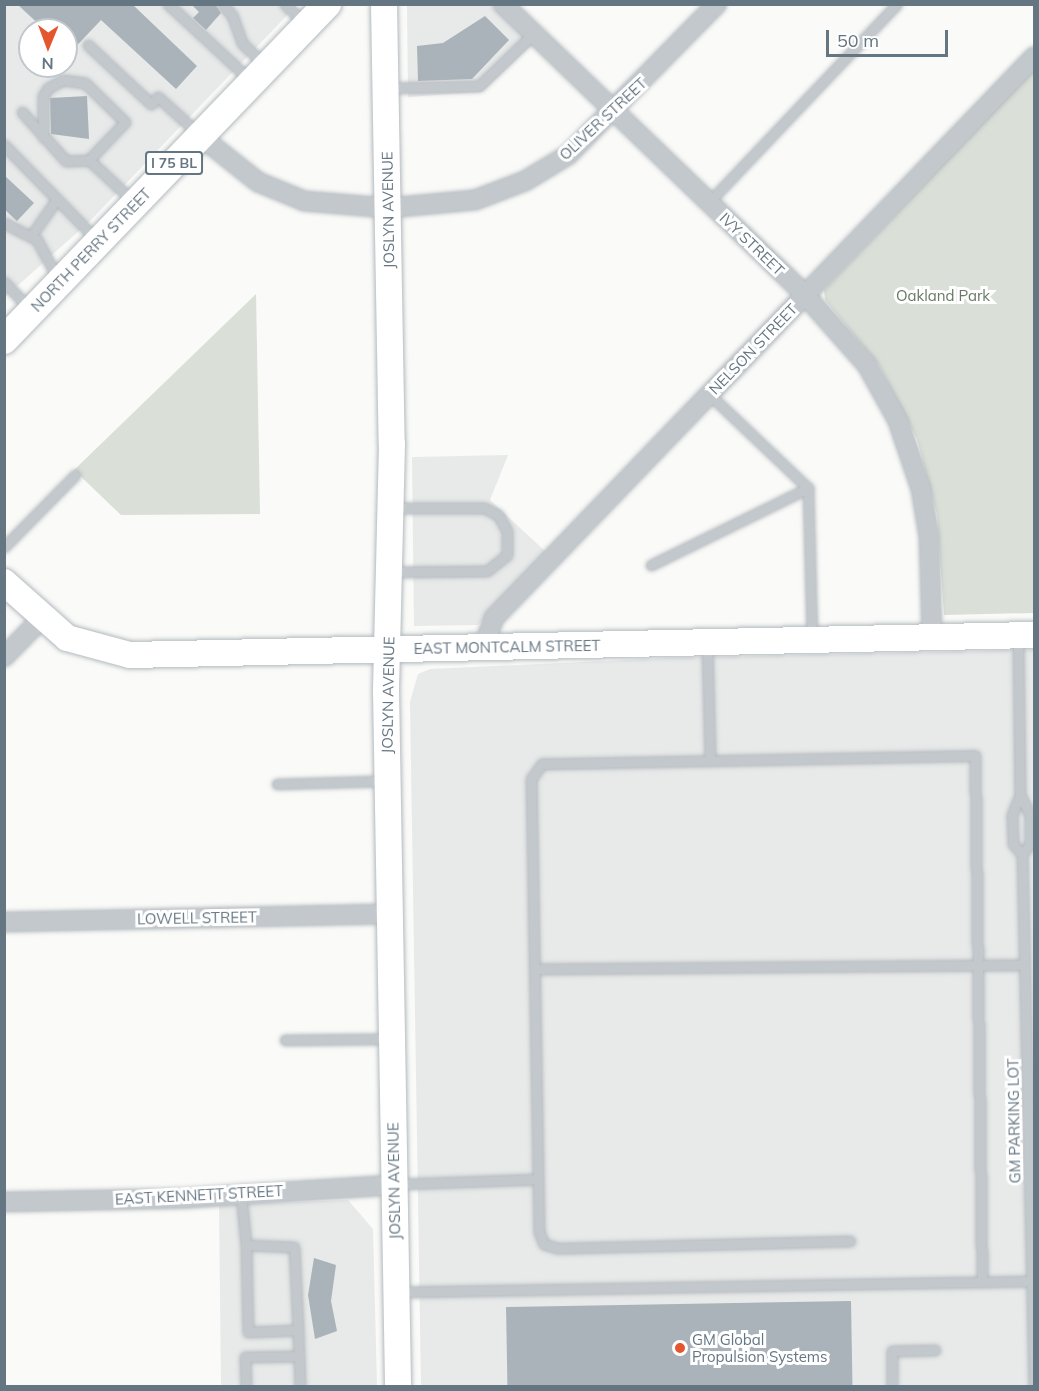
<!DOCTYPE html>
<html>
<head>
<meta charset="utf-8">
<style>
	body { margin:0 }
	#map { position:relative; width:1039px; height:1391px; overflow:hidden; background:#fafaf8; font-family:Mulish,sans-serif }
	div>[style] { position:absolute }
	.built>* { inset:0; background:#e8e9e9 }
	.green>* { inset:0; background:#dadfd7 }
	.building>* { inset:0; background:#aab3b9; transform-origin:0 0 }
	.roads { filter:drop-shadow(0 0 2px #b3babf) drop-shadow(0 0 2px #b3babf) }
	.service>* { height:9px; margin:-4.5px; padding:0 4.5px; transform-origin:4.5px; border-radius:4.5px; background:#c3c8cc }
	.minor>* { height:18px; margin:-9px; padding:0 9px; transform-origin:9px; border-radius:9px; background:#c3c8cc }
	.secondary>* { height:26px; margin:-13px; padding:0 13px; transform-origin:13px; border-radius:13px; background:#fff }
	.primary>* { height:28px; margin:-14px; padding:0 14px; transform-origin:14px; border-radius:14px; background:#fff }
	.dots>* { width:16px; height:16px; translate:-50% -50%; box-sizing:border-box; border:3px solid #fff; border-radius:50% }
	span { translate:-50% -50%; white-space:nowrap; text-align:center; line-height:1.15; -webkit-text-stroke:6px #fff; paint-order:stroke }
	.shield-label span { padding:2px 4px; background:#fff; border:2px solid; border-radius:4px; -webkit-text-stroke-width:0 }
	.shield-label { font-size:14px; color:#657683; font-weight:700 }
	.street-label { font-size:15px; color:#657683 }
	.park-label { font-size:15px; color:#687a64 }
	.poi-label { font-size:15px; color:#657683 }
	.left { translate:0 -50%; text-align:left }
	.frame { position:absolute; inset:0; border:6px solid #657683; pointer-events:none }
	.north { position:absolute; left:18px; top:18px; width:60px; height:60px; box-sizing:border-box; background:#fff; border:2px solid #c1c8cd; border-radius:50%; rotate:181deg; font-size:16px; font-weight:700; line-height:24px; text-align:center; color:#657683 }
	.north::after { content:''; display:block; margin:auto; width:21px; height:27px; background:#e4572e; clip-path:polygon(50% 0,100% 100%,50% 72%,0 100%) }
	.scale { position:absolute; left:826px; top:30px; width:122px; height:27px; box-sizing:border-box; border:3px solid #657683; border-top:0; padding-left:8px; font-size:18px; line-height:21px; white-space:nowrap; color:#657683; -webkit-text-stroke:4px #fff; paint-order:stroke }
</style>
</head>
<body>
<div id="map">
	<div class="built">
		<div style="clip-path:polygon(evenodd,5px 5px,297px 5px,90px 221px,5px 297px,5px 5px,30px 30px,66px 30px,66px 66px,30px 66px,30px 30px)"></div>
		<div style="clip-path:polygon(407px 5px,491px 5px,533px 44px,482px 92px,408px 97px)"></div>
		<div style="clip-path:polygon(508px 455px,490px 500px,546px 552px,478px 625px,414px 626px,412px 457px)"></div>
		<div style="clip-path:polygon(1034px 650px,1034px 1386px,421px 1386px,410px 702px,418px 674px,430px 669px,668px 658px)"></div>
		<div style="clip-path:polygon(348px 1200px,373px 1229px,377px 1386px,221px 1386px,219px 1205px)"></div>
	</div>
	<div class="green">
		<div style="clip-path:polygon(1034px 69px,1034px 613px,944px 615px,937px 514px,917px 439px,879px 365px,825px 300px,824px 290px)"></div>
		<div style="clip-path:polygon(256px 294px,260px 514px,121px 515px,74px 470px)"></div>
	</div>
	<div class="building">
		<div style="clip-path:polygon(17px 4px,132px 4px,197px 66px,176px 89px,101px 20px,66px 57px,66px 30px,45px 30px)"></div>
		<div style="clip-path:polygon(191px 4px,215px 4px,221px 13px,206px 30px,193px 18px,199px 12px)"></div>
		<div style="clip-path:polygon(485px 16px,509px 40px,472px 79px,418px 81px,417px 46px,443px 43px)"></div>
		<div style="clip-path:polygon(87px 96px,89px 139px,51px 134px,50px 98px)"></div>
		<div style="clip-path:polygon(4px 175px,34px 203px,17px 221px,4px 209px)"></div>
		<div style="clip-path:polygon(314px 1258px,336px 1265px,331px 1301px,337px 1331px,315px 1339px,308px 1295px)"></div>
		<div style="left:851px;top:1301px;width:85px;height:345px;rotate:89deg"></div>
	</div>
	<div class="roads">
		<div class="service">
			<div style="left:168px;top:4px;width:112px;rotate:42.8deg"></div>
			<div style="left:222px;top:4px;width:15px;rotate:48deg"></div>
			<div style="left:232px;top:15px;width:30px;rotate:70deg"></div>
			<div style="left:242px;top:43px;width:32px;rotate:44deg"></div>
			<div style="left:285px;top:4px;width:28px;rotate:45deg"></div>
			<div style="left:88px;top:45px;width:86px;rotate:43.1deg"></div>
			<div style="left:151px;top:104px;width:10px;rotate:-45deg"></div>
			<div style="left:158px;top:97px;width:55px;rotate:42.1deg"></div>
			<div style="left:389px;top:88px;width:90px;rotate:-1.3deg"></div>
			<div style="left:479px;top:86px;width:75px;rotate:-43.9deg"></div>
			<div style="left:22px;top:112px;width:66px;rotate:48.1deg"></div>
			<div style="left:66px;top:161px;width:23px;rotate:-2deg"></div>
			<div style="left:43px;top:137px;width:41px;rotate:-90deg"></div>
			<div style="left:43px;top:96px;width:9px;rotate:-58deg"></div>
			<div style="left:48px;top:88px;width:17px;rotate:-28deg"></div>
			<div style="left:63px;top:80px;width:22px;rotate:8deg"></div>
			<div style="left:85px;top:83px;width:56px;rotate:44.3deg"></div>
			<div style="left:125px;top:122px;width:52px;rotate:133.5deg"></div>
			<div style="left:89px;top:160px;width:62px;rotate:43deg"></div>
			<div style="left:4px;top:145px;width:133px;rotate:45.6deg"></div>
			<div style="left:709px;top:202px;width:273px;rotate:-46.5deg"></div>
			<div style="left:4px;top:223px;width:37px;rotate:27deg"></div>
			<div style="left:37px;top:240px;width:44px;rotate:61.7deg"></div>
			<div style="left:31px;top:236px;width:45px;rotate:-54.9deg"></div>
			<div style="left:4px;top:282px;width:37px;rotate:46deg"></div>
			<div style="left:709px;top:394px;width:137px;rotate:43.5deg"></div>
			<div style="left:808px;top:488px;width:150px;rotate:88.5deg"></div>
			<div style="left:4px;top:547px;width:101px;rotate:-45.4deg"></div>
			<div style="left:651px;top:565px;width:175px;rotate:-26.1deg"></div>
			<div style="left:390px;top:572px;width:97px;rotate:-0.6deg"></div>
			<div style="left:487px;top:571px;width:26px;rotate:-39deg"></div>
			<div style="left:507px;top:555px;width:24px;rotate:-90deg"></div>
			<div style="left:507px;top:531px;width:18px;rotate:-119deg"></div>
			<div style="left:498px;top:515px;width:16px;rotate:-153deg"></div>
			<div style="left:484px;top:508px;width:93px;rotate:180deg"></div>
			<div style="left:1018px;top:638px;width:157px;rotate:89.3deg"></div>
			<div style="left:1020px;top:795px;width:22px;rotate:63deg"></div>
			<div style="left:1030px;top:815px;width:29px;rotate:90deg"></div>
			<div style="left:1030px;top:844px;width:13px;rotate:129deg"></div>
			<div style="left:1022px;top:854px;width:532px;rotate:88.71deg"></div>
			<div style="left:707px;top:643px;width:118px;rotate:88.5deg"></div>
			<div style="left:277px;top:784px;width:108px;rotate:-1.6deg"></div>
			<div style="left:1020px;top:795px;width:22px;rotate:112deg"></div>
			<div style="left:1012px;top:815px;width:29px;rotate:88deg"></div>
			<div style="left:1013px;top:844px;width:13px;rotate:48deg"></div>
			<div style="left:536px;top:969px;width:488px;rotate:-0.5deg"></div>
			<div style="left:285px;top:1040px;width:104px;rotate:-0.6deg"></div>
			<div style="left:397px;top:1184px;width:141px;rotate:-2deg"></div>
			<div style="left:241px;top:1194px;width:51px;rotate:84.4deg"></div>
			<div style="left:850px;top:1241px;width:293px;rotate:178.6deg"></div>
			<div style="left:557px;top:1248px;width:14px;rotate:-163deg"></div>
			<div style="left:544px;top:1244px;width:13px;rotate:-113deg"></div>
			<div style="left:539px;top:1232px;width:453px;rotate:-91deg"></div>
			<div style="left:531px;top:779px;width:19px;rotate:-54deg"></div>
			<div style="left:542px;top:764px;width:433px;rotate:-1.1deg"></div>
			<div style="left:975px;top:756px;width:526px;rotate:89.24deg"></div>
			<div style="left:982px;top:1282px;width:50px;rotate:-1.1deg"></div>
			<div style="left:399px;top:1292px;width:583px;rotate:-0.98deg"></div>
			<div style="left:298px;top:1330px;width:50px;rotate:177.7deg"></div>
			<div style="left:248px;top:1332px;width:87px;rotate:-91.3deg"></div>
			<div style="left:246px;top:1245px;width:48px;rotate:2.4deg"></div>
			<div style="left:294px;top:1247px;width:83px;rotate:87.2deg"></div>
			<div style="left:298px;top:1330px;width:56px;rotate:88deg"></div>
			<div style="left:246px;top:1386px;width:29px;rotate:-92deg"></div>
			<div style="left:245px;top:1357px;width:54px;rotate:-1.1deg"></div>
			<div style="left:892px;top:1386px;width:35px;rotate:-90deg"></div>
			<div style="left:892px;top:1351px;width:43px;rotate:-1.3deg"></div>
		</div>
		<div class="minor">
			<div style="left:503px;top:4px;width:419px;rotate:43.9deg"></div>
			<div style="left:805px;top:295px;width:94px;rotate:48.5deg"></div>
			<div style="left:867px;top:365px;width:64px;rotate:61deg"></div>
			<div style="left:898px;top:421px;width:72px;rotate:71.3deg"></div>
			<div style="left:921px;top:489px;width:49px;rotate:80.5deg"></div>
			<div style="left:929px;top:537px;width:101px;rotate:88.3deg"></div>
			<div style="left:200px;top:136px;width:74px;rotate:38.4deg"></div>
			<div style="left:258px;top:182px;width:50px;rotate:22.4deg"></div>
			<div style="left:304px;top:201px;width:84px;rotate:4.8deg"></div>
			<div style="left:388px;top:208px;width:87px;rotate:-5.3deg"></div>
			<div style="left:475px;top:200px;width:53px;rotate:-20.8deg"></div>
			<div style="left:525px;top:181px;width:50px;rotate:-31.2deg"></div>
			<div style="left:568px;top:155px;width:212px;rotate:-45.4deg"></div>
			<div style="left:483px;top:647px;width:31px;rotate:-69deg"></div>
			<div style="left:494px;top:618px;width:779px;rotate:-46.09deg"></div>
			<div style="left:4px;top:657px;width:54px;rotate:-45.7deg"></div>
			<div style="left:4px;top:922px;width:385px;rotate:-1.2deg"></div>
			<div style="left:4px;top:1202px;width:184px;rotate:-1.2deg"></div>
			<div style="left:188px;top:1198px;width:206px;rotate:-3.6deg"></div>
		</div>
		<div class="secondary">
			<div style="left:384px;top:4px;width:440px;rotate:89deg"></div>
			<div style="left:392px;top:444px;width:246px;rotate:91.4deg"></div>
			<div style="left:386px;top:690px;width:696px;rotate:89.01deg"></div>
			<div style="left:4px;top:582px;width:84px;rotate:41.6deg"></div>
			<div style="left:67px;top:638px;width:65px;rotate:15.1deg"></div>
			<div style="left:130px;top:655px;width:904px;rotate:-1.27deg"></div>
		</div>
		<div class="primary">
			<div style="left:4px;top:340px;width:466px;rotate:-46.1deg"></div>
		</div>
	</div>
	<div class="dots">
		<div style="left:680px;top:1348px;background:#e4572e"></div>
	</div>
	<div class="shield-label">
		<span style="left:174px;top:163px">I 75 BL</span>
	</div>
	<div class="street-label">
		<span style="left:603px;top:119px;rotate:-43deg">OLIVER STREET</span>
		<span style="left:388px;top:210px;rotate:-91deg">JOSLYN AVENUE</span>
		<span style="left:752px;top:244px;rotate:44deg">IVY STREET</span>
		<span style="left:91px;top:250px;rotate:-46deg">NORTH PERRY STREET</span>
		<span style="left:753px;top:349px;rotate:-46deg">NELSON STREET</span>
		<span style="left:507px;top:647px;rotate:-1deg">EAST MONTCALM STREET</span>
		<span style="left:388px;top:695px;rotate:-89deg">JOSLYN AVENUE</span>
		<span style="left:197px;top:918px;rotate:-1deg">LOWELL STREET</span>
		<span style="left:1014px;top:1121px;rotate:-91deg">GM PARKING LOT</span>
		<span style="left:394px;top:1181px;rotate:-91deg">JOSLYN AVENUE</span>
		<span style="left:199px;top:1195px;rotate:-3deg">EAST KENNETT STREET</span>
	</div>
	<div class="park-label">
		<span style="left:943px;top:296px">Oakland Park</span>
	</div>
	<div class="poi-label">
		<span class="left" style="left:692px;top:1348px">GM Global<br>Propulsion Systems</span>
	</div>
	<div class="frame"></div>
	<div class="north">N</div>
	<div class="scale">50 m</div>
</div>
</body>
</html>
